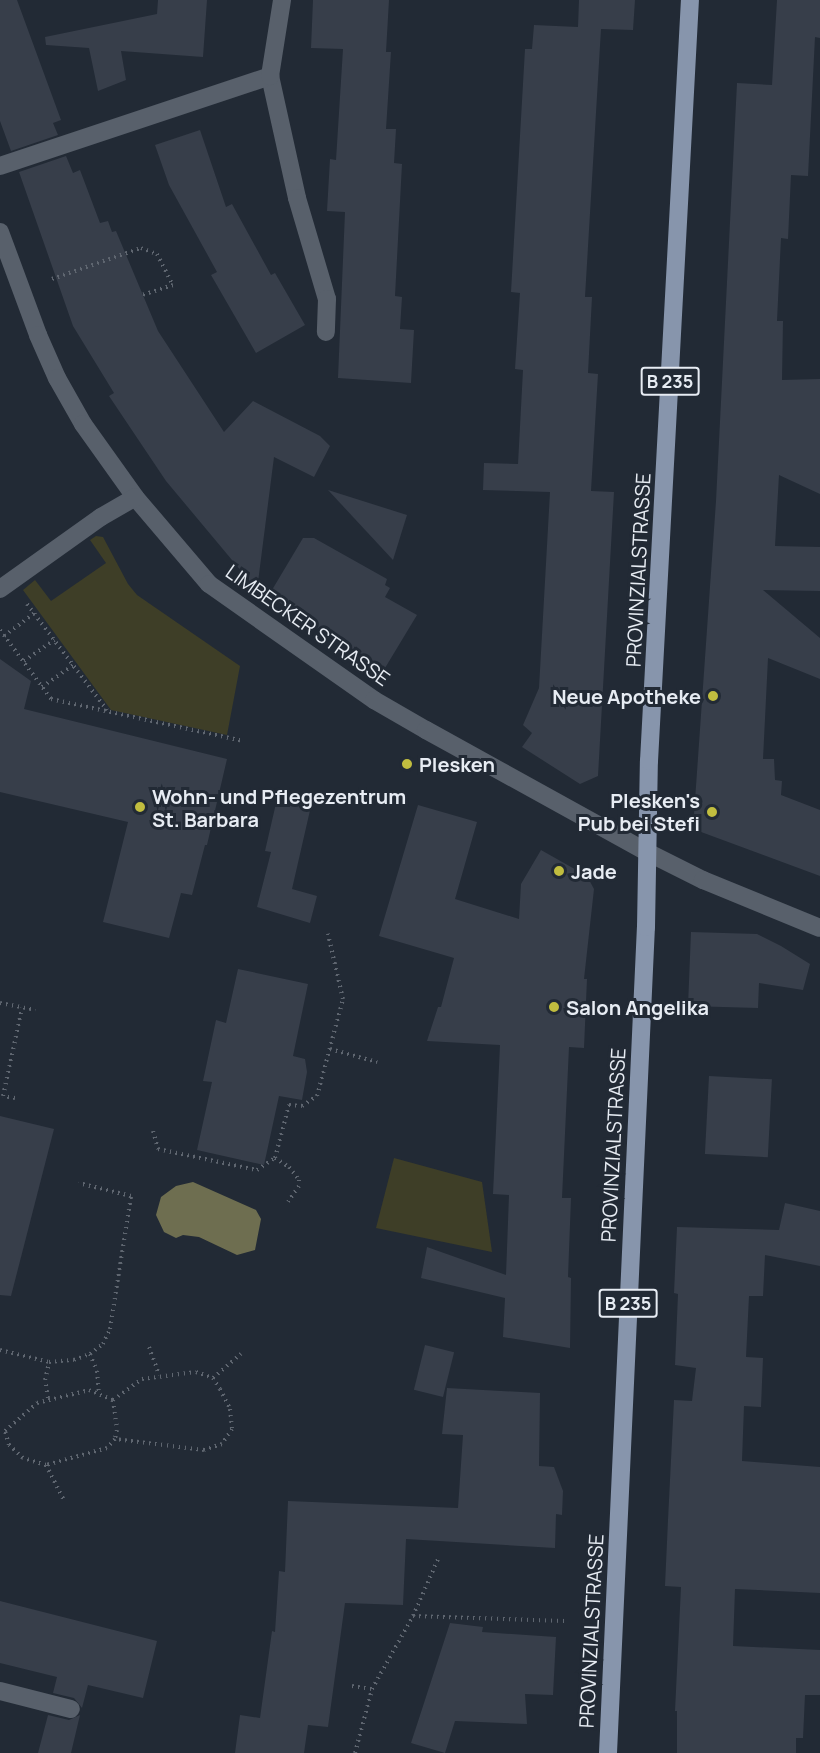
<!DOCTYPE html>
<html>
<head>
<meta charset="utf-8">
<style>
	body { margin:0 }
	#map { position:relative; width:820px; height:1753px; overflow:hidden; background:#222a35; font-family:Manrope,sans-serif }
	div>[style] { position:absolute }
	.green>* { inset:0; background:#3e3e27 }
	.water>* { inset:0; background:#6e6e50 }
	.building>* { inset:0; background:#373e4a; transform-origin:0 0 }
	.path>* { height:4px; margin-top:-2px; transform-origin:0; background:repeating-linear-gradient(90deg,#5f6670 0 1.5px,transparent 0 6px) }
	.minor>* { height:18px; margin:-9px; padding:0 9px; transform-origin:9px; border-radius:9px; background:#58606b }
	.major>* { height:18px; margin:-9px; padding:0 9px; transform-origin:9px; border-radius:9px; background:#8795ac }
	.dots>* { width:16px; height:16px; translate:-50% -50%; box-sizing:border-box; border:3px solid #222a35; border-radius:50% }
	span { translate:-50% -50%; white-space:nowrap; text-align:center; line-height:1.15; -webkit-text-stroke:6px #222a35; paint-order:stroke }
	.shield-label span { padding:2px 4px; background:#222a35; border:2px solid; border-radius:4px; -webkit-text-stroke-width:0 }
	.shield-label { font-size:18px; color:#e7ecf3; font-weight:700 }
	.street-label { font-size:20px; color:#e7ecf3 }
	.poi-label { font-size:20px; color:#e7ecf3; font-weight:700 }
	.right { translate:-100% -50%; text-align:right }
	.left { translate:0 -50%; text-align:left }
</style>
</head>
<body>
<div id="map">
	<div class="green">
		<div style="clip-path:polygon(96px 536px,103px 537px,128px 584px,137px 595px,240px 666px,227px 735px,111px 710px,23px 590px,35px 580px,51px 601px,106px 563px,90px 540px)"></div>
		<div style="clip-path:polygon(394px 1158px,482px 1182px,492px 1252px,376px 1228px)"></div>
	</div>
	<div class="water">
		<div style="clip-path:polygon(193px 1182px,256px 1210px,261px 1219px,255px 1250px,237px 1255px,199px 1237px,183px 1235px,176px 1238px,164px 1232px,156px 1215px,161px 1197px,176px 1186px)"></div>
	</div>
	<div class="building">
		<div style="clip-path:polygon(0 0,17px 0,61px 120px,53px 123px,58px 135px,11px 151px,0 121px)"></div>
		<div style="clip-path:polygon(158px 0,207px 0,203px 57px,121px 51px,126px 80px,98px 91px,89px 48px,46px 45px,45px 37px,157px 14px)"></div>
		<div style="clip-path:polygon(313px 0,389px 0,386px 52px,391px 52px,386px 129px,396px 129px,394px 163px,402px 164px,395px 296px,402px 297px,400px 329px,414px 330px,411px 383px,338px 378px,345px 212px,327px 211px,330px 159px,336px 160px,343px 49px,311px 48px)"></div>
		<div style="clip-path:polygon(579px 0,635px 0,633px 30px,601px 29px,585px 297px,592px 297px,588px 373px,598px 374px,591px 491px,614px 492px,598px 776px,580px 784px,522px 747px,532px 733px,523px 725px,539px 688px,550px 492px,483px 490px,484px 463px,518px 464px,523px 370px,515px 369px,520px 293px,511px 292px,525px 49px,532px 49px,534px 25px,578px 27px)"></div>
		<div style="clip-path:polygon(777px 0,820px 0,820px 38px,815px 37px,808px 176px,791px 175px,788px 239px,781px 238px,777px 321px,783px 321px,782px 380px,820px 379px,820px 494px,779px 475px,775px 546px,820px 547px,820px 591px,763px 590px,820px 638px,820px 679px,768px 658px,763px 759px,774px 759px,775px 780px,782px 781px,781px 795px,820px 810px,820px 876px,693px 829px,716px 501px,737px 83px,772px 85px)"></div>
		<div style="clip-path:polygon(200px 130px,226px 207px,232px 204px,271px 275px,275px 273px,305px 325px,256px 353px,211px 275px,217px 272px,169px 185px,155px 145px)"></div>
		<div style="clip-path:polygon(66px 156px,73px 173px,80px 170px,100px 223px,108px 221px,112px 232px,116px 231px,158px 331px,224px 432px,253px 401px,320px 436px,330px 446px,314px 477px,274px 457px,257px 590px,166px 481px,109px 396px,114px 393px,73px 326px,19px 172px)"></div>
		<div style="clip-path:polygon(328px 490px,407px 515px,393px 560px)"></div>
		<div style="clip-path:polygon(303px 538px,314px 538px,387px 579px,385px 585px,390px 588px,385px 597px,417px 615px,385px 668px,315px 627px,269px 595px)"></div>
		<div style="clip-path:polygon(0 659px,31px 681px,24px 709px,227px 759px,207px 845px,205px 845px,192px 895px,181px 893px,169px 938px,103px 922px,128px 822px,0 792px)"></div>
		<div style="clip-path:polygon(277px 799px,311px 806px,292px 889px,317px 896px,310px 923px,257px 907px,271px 852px,265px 851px)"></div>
		<div style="clip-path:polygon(418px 805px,477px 822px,455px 899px,519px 919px,521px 884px,541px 850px,587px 876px,594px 889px,584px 979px,587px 979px,584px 1048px,569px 1047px,562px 1198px,571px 1198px,568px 1277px,571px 1278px,570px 1348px,503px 1337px,505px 1298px,421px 1278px,427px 1247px,506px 1275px,509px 1195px,493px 1194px,500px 1045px,427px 1041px,438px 1007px,441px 1007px,454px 958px,379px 936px)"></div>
		<div style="clip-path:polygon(691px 932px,757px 934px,781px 946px,810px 964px,803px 990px,759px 983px,758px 1008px,688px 1006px)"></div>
		<div style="clip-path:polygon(238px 969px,308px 984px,293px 1056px,305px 1059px,307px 1072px,302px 1100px,279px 1096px,264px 1165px,197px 1150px,212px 1082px,203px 1081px,216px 1020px,226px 1023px)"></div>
		<div style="left:709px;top:1076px;width:63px;height:78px;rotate:3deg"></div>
		<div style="clip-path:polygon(0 1116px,54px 1129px,11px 1296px,0 1295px)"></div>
		<div style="clip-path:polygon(785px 1203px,820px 1211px,820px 1266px,765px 1255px,763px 1296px,749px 1296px,746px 1357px,763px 1358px,761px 1407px,744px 1406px,742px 1461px,820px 1467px,820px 1593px,735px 1589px,733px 1646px,820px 1650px,820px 1695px,805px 1695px,803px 1738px,796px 1738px,796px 1753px,677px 1753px,677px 1711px,675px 1711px,681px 1587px,665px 1586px,668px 1520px,674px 1400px,692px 1401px,696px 1368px,675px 1365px,678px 1294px,674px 1293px,677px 1227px,779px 1230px)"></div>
		<div style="left:425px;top:1345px;width:30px;height:46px;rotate:14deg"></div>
		<div style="clip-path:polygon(447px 1388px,540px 1393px,539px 1466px,554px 1467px,563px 1491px,562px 1515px,556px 1514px,555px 1548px,406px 1539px,403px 1605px,345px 1603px,328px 1727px,308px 1725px,304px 1753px,235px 1753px,240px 1715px,260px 1718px,272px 1631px,275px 1632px,279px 1571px,285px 1572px,288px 1501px,458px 1508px,463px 1435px,442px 1434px)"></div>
		<div style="clip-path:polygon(0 1601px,157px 1641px,143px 1698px,88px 1685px,82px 1708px,74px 1698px,53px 1693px,57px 1677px,0 1663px)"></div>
		<div style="clip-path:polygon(450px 1623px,483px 1627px,482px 1632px,556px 1637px,553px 1695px,525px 1694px,527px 1724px,455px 1721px,445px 1753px,411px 1743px)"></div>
		<div style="clip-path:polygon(48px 1715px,69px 1720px,80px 1715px,71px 1753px,38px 1753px)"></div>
	</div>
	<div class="path">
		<div style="left:52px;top:279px;width:94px;rotate:-19.2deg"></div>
		<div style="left:141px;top:248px;width:17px;rotate:21deg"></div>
		<div style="left:157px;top:254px;width:35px;rotate:63deg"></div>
		<div style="left:173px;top:285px;width:32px;rotate:162deg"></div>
		<div style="left:27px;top:604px;width:133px;rotate:53deg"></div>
		<div style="left:0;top:630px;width:86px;rotate:53.5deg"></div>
		<div style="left:51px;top:699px;width:197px;rotate:12.3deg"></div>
		<div style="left:4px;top:636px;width:38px;rotate:-37deg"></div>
		<div style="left:24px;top:661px;width:37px;rotate:-35deg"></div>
		<div style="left:42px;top:687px;width:38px;rotate:-35deg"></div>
		<div style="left:0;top:1003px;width:36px;rotate:11deg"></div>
		<div style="left:330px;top:1049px;width:49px;rotate:15.5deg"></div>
		<div style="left:15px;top:1098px;width:12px;rotate:-171deg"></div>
		<div style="left:3px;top:1096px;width:90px;rotate:-77.8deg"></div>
		<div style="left:153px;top:1131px;width:19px;rotate:74deg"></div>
		<div style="left:158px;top:1149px;width:101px;rotate:12deg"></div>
		<div style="left:257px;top:1170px;width:22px;rotate:-34deg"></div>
		<div style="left:275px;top:1158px;width:55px;rotate:-75.2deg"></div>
		<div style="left:289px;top:1105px;width:13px;rotate:4deg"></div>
		<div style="left:302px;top:1106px;width:18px;rotate:-34deg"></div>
		<div style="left:317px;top:1096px;width:100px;rotate:-75deg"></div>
		<div style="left:343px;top:999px;width:67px;rotate:-103deg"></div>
		<div style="left:275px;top:1158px;width:17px;rotate:33deg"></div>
		<div style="left:289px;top:1167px;width:16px;rotate:52deg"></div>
		<div style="left:299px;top:1180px;width:6px;rotate:90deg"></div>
		<div style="left:299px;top:1186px;width:19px;rotate:125deg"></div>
		<div style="left:149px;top:1347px;width:30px;rotate:70deg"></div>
		<div style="left:0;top:1350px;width:50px;rotate:13.8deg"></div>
		<div style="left:49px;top:1362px;width:25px;rotate:-5deg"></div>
		<div style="left:74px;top:1360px;width:17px;rotate:-21deg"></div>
		<div style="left:90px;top:1354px;width:16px;rotate:-38deg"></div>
		<div style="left:103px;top:1344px;width:17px;rotate:-65deg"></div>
		<div style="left:110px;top:1329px;width:135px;rotate:-81deg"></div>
		<div style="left:131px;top:1196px;width:54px;rotate:-166deg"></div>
		<div style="left:90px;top:1354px;width:18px;rotate:68deg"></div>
		<div style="left:97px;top:1371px;width:22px;rotate:85deg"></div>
		<div style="left:213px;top:1378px;width:37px;rotate:-41deg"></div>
		<div style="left:89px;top:1390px;width:26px;rotate:23deg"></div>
		<div style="left:113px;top:1400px;width:30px;rotate:82deg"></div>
		<div style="left:117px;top:1430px;width:9px;rotate:103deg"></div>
		<div style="left:115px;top:1439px;width:12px;rotate:132deg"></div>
		<div style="left:107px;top:1448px;width:63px;rotate:164.4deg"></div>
		<div style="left:46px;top:1465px;width:24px;rotate:-163deg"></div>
		<div style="left:23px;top:1458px;width:19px;rotate:-137deg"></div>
		<div style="left:9px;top:1445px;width:15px;rotate:-106deg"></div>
		<div style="left:5px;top:1431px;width:43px;rotate:-41.2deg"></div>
		<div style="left:37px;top:1403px;width:54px;rotate:-14deg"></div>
		<div style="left:48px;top:1398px;width:18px;rotate:-99deg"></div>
		<div style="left:45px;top:1380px;width:18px;rotate:-77deg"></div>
		<div style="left:113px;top:1400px;width:36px;rotate:-36deg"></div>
		<div style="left:142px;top:1379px;width:54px;rotate:-7.4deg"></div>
		<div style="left:196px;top:1372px;width:18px;rotate:19deg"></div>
		<div style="left:213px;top:1378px;width:13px;rotate:58deg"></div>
		<div style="left:220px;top:1389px;width:22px;rotate:63deg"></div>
		<div style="left:230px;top:1409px;width:20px;rotate:84deg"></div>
		<div style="left:232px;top:1429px;width:18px;rotate:124deg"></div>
		<div style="left:222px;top:1444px;width:19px;rotate:162deg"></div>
		<div style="left:204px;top:1450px;width:90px;rotate:-173deg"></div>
		<div style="left:46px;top:1465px;width:38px;rotate:63deg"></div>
		<div style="left:413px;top:1616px;width:62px;rotate:-66.3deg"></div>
		<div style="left:352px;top:1686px;width:20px;rotate:9deg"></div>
		<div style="left:355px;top:1753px;width:66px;rotate:-75.1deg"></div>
		<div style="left:372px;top:1689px;width:84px;rotate:-60.7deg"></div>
		<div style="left:413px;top:1616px;width:152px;rotate:1.9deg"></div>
	</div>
	<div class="minor">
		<div style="left:270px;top:76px;width:125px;rotate:77.5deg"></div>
		<div style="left:297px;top:198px;width:105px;rotate:73.5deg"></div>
		<div style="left:327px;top:299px;width:33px;rotate:92deg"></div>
		<div style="left:0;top:166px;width:285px;rotate:-18.4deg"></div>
		<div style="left:270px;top:76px;width:77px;rotate:-81deg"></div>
		<div style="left:0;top:232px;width:110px;rotate:69.7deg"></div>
		<div style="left:38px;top:335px;width:47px;rotate:66.2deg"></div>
		<div style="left:57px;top:378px;width:53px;rotate:60.5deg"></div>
		<div style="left:83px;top:424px;width:90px;rotate:54.5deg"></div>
		<div style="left:135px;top:497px;width:114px;rotate:49.6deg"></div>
		<div style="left:209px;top:584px;width:202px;rotate:35.1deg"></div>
		<div style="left:374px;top:700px;width:60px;rotate:30deg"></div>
		<div style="left:426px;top:730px;width:252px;rotate:28.9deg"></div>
		<div style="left:647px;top:852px;width:63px;rotate:26.6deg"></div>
		<div style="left:703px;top:880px;width:126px;rotate:22.3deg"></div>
		<div style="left:0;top:589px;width:124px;rotate:-35.5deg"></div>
		<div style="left:101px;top:517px;width:39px;rotate:-30deg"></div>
		<div style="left:0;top:1691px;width:73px;rotate:14.2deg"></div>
	</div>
	<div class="major">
		<div style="left:608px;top:1753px;width:827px;rotate:-87.37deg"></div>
		<div style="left:646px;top:927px;width:166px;rotate:-89deg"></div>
		<div style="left:649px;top:761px;width:762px;rotate:-86.92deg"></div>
	</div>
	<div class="dots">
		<div style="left:713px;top:696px;background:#c1bd3f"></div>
		<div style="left:407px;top:764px;background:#c1bd3f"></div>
		<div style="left:140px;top:807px;background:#c1bd3f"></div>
		<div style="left:712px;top:812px;background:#c1bd3f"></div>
		<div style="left:559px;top:871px;background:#c1bd3f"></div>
		<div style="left:554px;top:1007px;background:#c1bd3f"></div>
	</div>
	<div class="shield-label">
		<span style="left:670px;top:381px">B 235</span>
		<span style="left:628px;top:1303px">B 235</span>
	</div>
	<div class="street-label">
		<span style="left:638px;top:570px;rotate:-87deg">PROVINZIALSTRASSE</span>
		<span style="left:308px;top:625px;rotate:35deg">LIMBECKER STRASSE</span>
		<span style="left:613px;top:1145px;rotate:-87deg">PROVINZIALSTRASSE</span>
		<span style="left:591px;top:1631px;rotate:-87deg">PROVINZIALSTRASSE</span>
	</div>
	<div class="poi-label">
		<span class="right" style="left:701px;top:696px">Neue Apotheke</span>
		<span class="left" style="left:419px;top:764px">Plesken</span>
		<span class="left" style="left:152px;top:808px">Wohn- und Pflegezentrum<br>St. Barbara</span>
		<span class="right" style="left:700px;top:812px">Plesken's<br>Pub bei Stefi</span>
		<span class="left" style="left:571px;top:871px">Jade</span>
		<span class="left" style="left:566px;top:1007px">Salon Angelika</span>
	</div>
</div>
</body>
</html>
